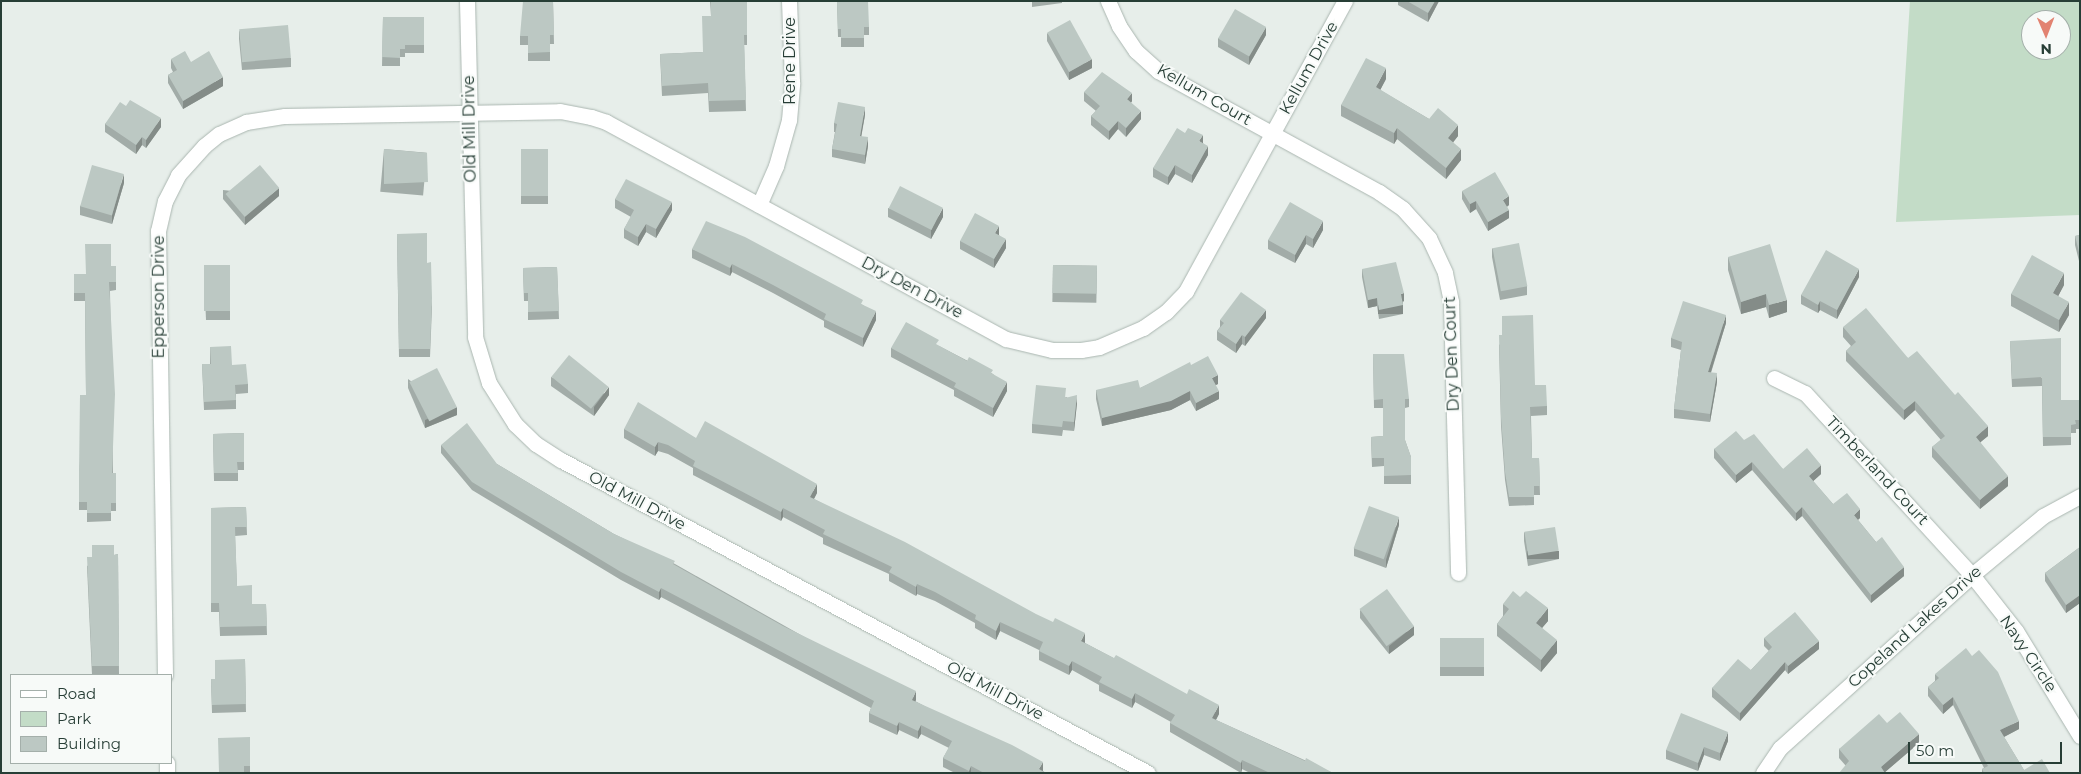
<!DOCTYPE html>
<html>
<head>
<meta charset="utf-8">
<style>
	body { margin:0 }
	#map { position:relative; width:2081px; height:774px; overflow:hidden; background:#e7eeea; font-family:Montserrat,sans-serif }
	div>[style] { position:absolute }
	.green>* { inset:0; background:#c3dcc7 }
	.roads { filter:drop-shadow(0 0 1px #aab6b0) drop-shadow(0 0 1px #aab6b0) }
	.minor>* { height:15px; margin:-7.5px; padding:0 7.5px; transform-origin:7.5px; border-radius:7.5px; background:#fff }
	.wall>* { inset:0; background:#a2aca8; transform-origin:0 0 }
	.shaded-wall>* { inset:0; background:#848c88; transform-origin:0 0 }
	.building>* { inset:0; background:#bcc8c3; transform-origin:0 0 }
	span { translate:-50% -50%; white-space:nowrap; text-align:center; line-height:1.15; -webkit-text-stroke:4px #f7faf8; paint-order:stroke }
	.street-label { font-size:16px; color:#273e36 }
	.frame { position:absolute; inset:0; border:2px solid #273e36; pointer-events:none }
	.legend { position:absolute; left:10px; top:674px; width:162px; height:90px; box-sizing:border-box; background:#f7faf8; border:1px solid #a4afaa; margin:0; padding:6px 9px; list-style:none; font-size:15px; color:#273e36 }
	.legend li { display:flex; align-items:center; gap:10px; height:25px }
	.legend b { width:25px; border:1px solid #a4afaa }
	.north { position:absolute; left:2021px; top:10px; width:50px; height:50px; box-sizing:border-box; background:#f7faf8; border:1px solid #a4afaa; border-radius:50%; rotate:179deg; font-size:14px; font-weight:700; line-height:20px; text-align:center; color:#273e36 }
	.north::after { content:''; display:block; margin:auto; width:18px; height:22px; background:#e28371; clip-path:polygon(50% 0,100% 100%,50% 72%,0 100%) }
	.scale { position:absolute; left:1908px; top:742px; width:154px; height:22px; box-sizing:border-box; border:2px solid #273e36; border-top:0; padding-left:6px; font-size:15px; line-height:18px; white-space:nowrap; color:#273e36; -webkit-text-stroke:4px #f7faf8; paint-order:stroke }
</style>
</head>
<body>
<div id="map">
	<div class="green">
		<div style="clip-path:polygon(evenodd,1910px 1px,2080px 1px,2080px 215px,1896px 222px,1910px 1px,2031px 20px,2061px 20px,2061px 50px,2031px 50px,2031px 20px)"></div>
	</div>
	<div class="roads">
		<div class="minor">
			<div style="left:467px;top:1px;width:336px;rotate:88.6deg"></div>
			<div style="left:475px;top:337px;width:48px;rotate:73.1deg"></div>
			<div style="left:489px;top:383px;width:49px;rotate:57.6deg"></div>
			<div style="left:515px;top:424px;width:29px;rotate:44deg"></div>
			<div style="left:536px;top:444px;width:30px;rotate:33deg"></div>
			<div style="left:561px;top:460px;width:665px;rotate:28.07deg"></div>
			<div style="left:1108px;top:1px;width:27px;rotate:66deg"></div>
			<div style="left:1119px;top:26px;width:30px;rotate:56deg"></div>
			<div style="left:1136px;top:51px;width:30px;rotate:42deg"></div>
			<div style="left:1158px;top:71px;width:252px;rotate:28.7deg"></div>
			<div style="left:1379px;top:192px;width:29px;rotate:35deg"></div>
			<div style="left:1403px;top:209px;width:39px;rotate:48deg"></div>
			<div style="left:1429px;top:238px;width:38px;rotate:65deg"></div>
			<div style="left:1445px;top:273px;width:30px;rotate:78deg"></div>
			<div style="left:1451px;top:302px;width:271px;rotate:88.5deg"></div>
			<div style="left:759px;top:205px;width:43px;rotate:-66.4deg"></div>
			<div style="left:776px;top:166px;width:48px;rotate:-74.2deg"></div>
			<div style="left:789px;top:120px;width:38px;rotate:-85deg"></div>
			<div style="left:792px;top:82px;width:81px;rotate:-92.1deg"></div>
			<div style="left:1774px;top:378px;width:34px;rotate:26deg"></div>
			<div style="left:1805px;top:393px;width:247px;rotate:47.5deg"></div>
			<div style="left:1972px;top:575px;width:71px;rotate:51.8deg"></div>
			<div style="left:2016px;top:631px;width:123px;rotate:58.6deg"></div>
			<div style="left:165px;top:675px;width:444px;rotate:-90.9deg"></div>
			<div style="left:158px;top:231px;width:31px;rotate:-77deg"></div>
			<div style="left:165px;top:201px;width:29px;rotate:-63deg"></div>
			<div style="left:178px;top:175px;width:39px;rotate:-48deg"></div>
			<div style="left:204px;top:146px;width:19px;rotate:-39deg"></div>
			<div style="left:219px;top:134px;width:30px;rotate:-24deg"></div>
			<div style="left:246px;top:122px;width:39px;rotate:-9deg"></div>
			<div style="left:285px;top:116px;width:275px;rotate:-1deg"></div>
			<div style="left:560px;top:111px;width:32px;rotate:11deg"></div>
			<div style="left:591px;top:117px;width:16px;rotate:18deg"></div>
			<div style="left:606px;top:122px;width:455px;rotate:28.5deg"></div>
			<div style="left:1006px;top:339px;width:47px;rotate:13.4deg"></div>
			<div style="left:1052px;top:350px;width:29px"></div>
			<div style="left:1081px;top:350px;width:18px;rotate:-9deg"></div>
			<div style="left:1099px;top:347px;width:48px;rotate:-23.4deg"></div>
			<div style="left:1143px;top:328px;width:28px;rotate:-35deg"></div>
			<div style="left:1166px;top:312px;width:29px;rotate:-46deg"></div>
			<div style="left:1186px;top:291px;width:331px;rotate:-61.3deg"></div>
			<div style="left:167px;top:763px;width:10px;rotate:90deg"></div>
			<div style="left:1763px;top:773px;width:30px;rotate:-56deg"></div>
			<div style="left:1780px;top:748px;width:258px;rotate:-42deg"></div>
			<div style="left:1972px;top:575px;width:92px;rotate:-39.7deg"></div>
			<div style="left:2043px;top:516px;width:42px;rotate:-28.4deg"></div>
		</div>
	</div>
	<div class="wall">
		<div style="clip-path:polygon(553px 1px,554px 44px,550px 44px,550px 61px,528px 61px,528px 45px,520px 45px,520px 36px)"></div>
		<div style="clip-path:polygon(710px 1px,743px 1px,743px 2px,747px 2px,747px 45px,744px 45px,746px 111px,709px 112px,708px 93px,662px 96px,660px 54px,703px 52px,711px 16px)"></div>
		<div style="clip-path:polygon(837px 1px,869px 27px,869px 35px,864px 35px,864px 47px,841px 47px,841px 37px,838px 37px)"></div>
		<div style="clip-path:polygon(1032px 1px,1062px 1px,1062px 3px,1032px 7px)"></div>
		<div style="clip-path:polygon(1398px 1px,1439px 1px,1428px 22px,1398px 5px)"></div>
		<div style="clip-path:polygon(383px 17px,424px 17px,424px 53px,405px 53px,405px 57px,400px 57px,400px 66px,382px 66px)"></div>
		<div style="clip-path:polygon(239px 31px,291px 58px,291px 67px,242px 70px,239px 39px)"></div>
		<div style="clip-path:polygon(1047px 33px,1092px 68px,1069px 80px,1047px 41px)"></div>
		<div style="clip-path:polygon(1266px 35px,1249px 65px,1218px 47px,1218px 38px)"></div>
		<div style="clip-path:polygon(171px 59px,223px 86px,183px 109px,168px 83px,168px 75px,173px 72px,171px 68px)"></div>
		<div style="clip-path:polygon(1386px 79px,1380px 90px,1458px 136px,1453px 142px,1461px 160px,1446px 179px,1397px 139px,1394px 144px,1341px 116px,1341px 105px)"></div>
		<div style="clip-path:polygon(1084px 92px,1132px 101px,1131px 103px,1141px 119px,1126px 137px,1118px 129px,1109px 140px,1091px 125px,1091px 116px,1096px 111px,1084px 101px)"></div>
		<div style="clip-path:polygon(126px 106px,161px 127px,146px 148px,142px 145px,136px 154px,105px 132px,105px 124px)"></div>
		<div style="clip-path:polygon(865px 115px,861px 136px,868px 146px,865px 164px,832px 157px,832px 149px,835px 132px,834px 132px,834px 123px)"></div>
		<div style="clip-path:polygon(1203px 143px,1208px 155px,1192px 183px,1175px 174px,1168px 185px,1153px 177px,1153px 168px)"></div>
		<div style="left:384px;top:149px;width:43px;height:43px;rotate:5deg"></div>
		<div style="left:521px;top:149px;width:27px;height:55px"></div>
		<div style="clip-path:polygon(124px 183px,112px 224px,80px 215px,80px 206px)"></div>
		<div style="clip-path:polygon(223px 190px,279px 196px,245px 225px,223px 199px)"></div>
		<div style="clip-path:polygon(1462px 191px,1509px 205px,1507px 207px,1509px 218px,1488px 231px,1476px 209px,1470px 213px,1462px 199px)"></div>
		<div style="clip-path:polygon(615px 199px,672px 210px,656px 238px,646px 232px,638px 246px,624px 238px,624px 229px,631px 217px,615px 208px)"></div>
		<div style="clip-path:polygon(888px 208px,943px 217px,931px 239px,888px 217px)"></div>
		<div style="clip-path:polygon(1323px 230px,1313px 248px,1306px 244px,1295px 263px,1268px 249px,1268px 240px)"></div>
		<div style="clip-path:polygon(397px 234px,427px 263px,432px 307px,430px 357px,399px 357px)"></div>
		<div style="clip-path:polygon(999px 235px,1006px 248px,994px 268px,960px 249px,960px 241px)"></div>
		<div style="clip-path:polygon(2080px 235px,2080px 265px,2075px 245px,2075px 236px)"></div>
		<div style="clip-path:polygon(1492px 248px,1527px 286px,1527px 295px,1500px 300px,1492px 257px)"></div>
		<div style="clip-path:polygon(692px 249px,863px 305px,876px 320px,863px 347px,824px 327px,824px 321px,773px 293px,732px 272px,730px 276px,692px 258px)"></div>
		<div style="clip-path:polygon(1728px 257px,1787px 312px,1769px 318px,1766px 307px,1741px 314px,1728px 270px)"></div>
		<div style="clip-path:polygon(230px 265px,230px 320px,206px 320px,204px 273px)"></div>
		<div style="left:1053px;top:265px;width:44px;height:37px;rotate:1deg"></div>
		<div style="clip-path:polygon(111px 266px,116px 266px,116px 290px,110px 291px,113px 473px,116px 503px,116px 511px,111px 511px,111px 521px,87px 522px,87px 510px,79px 510px,79px 473px,86px 395px,85px 301px,74px 301px,74px 274px,86px 274px)"></div>
		<div style="clip-path:polygon(557px 267px,559px 319px,528px 320px,528px 301px,524px 301px,523px 268px)"></div>
		<div style="clip-path:polygon(1362px 269px,1404px 301px,1403px 302px,1403px 314px,1379px 319px,1377px 306px,1368px 308px,1362px 277px)"></div>
		<div style="clip-path:polygon(1859px 277px,1837px 319px,1820px 310px,1818px 313px,1801px 304px,1801px 295px)"></div>
		<div style="clip-path:polygon(2064px 285px,2058px 296px,2069px 315px,2059px 332px,2011px 306px,2011px 294px)"></div>
		<div style="clip-path:polygon(1266px 318px,1245px 346px,1242px 344px,1236px 353px,1217px 340px,1217px 331px,1220px 327px,1220px 320px)"></div>
		<div style="clip-path:polygon(1726px 323px,1711px 373px,1717px 382px,1710px 422px,1674px 418px,1674px 409px,1681px 350px,1671px 347px,1671px 338px)"></div>
		<div style="clip-path:polygon(1843px 327px,1908px 358px,1988px 436px,1980px 442px,2008px 486px,1980px 509px,1932px 457px,1932px 447px,1941px 440px,1915px 410px,1904px 420px,1846px 361px,1846px 351px,1851px 346px,1843px 337px)"></div>
		<div style="clip-path:polygon(2010px 341px,2061px 400px,2080px 400px,2080px 429px,2076px 429px,2076px 433px,2071px 433px,2071px 445px,2043px 446px,2042px 386px,2012px 387px)"></div>
		<div style="clip-path:polygon(1499px 344px,1535px 385px,1547px 406px,1547px 415px,1531px 416px,1532px 458px,1539px 458px,1540px 495px,1534px 495px,1534px 505px,1509px 506px,1505px 480px,1501px 426px)"></div>
		<div style="clip-path:polygon(939px 346px,993px 374px,1007px 391px,993px 417px,954px 396px,954px 390px,891px 357px,891px 348px)"></div>
		<div style="clip-path:polygon(210px 347px,232px 365px,248px 384px,248px 393px,236px 394px,236px 409px,204px 410px,202px 364px,210px 364px)"></div>
		<div style="clip-path:polygon(1373px 354px,1409px 399px,1409px 407px,1405px 408px,1405px 440px,1411px 457px,1411px 484px,1384px 484px,1384px 466px,1372px 467px,1371px 437px,1383px 436px,1383px 408px,1374px 408px)"></div>
		<div style="clip-path:polygon(1191px 365px,1218px 384px,1215px 385px,1219px 399px,1196px 411px,1190px 400px,1171px 410px,1102px 426px,1096px 399px,1096px 390px,1140px 388px)"></div>
		<div style="clip-path:polygon(551px 377px,609px 395px,594px 416px,551px 386px)"></div>
		<div style="clip-path:polygon(408px 379px,457px 415px,425px 428px,408px 388px)"></div>
		<div style="clip-path:polygon(1066px 397px,1077px 403px,1074px 431px,1063px 430px,1062px 436px,1032px 433px,1032px 424px)"></div>
		<div style="clip-path:polygon(624px 429px,696px 438px,817px 493px,814px 499px,1085px 642px,1085px 643px,1219px 714px,1216px 720px,1333px 773px,1250px 773px,1242px 769px,1241px 773px,1170px 732px,1170px 723px,1171px 722px,1135px 702px,1132px 708px,1099px 691px,1099px 685px,1072px 670px,1069px 675px,1039px 660px,1039px 650px,1000px 631px,996px 640px,975px 628px,975px 623px,935px 601px,917px 594px,916px 596px,889px 581px,889px 574px,823px 544px,823px 538px,783px 517px,781px 521px,693px 475px,693px 468px,668px 454px,658px 451px,655px 456px,624px 438px)"></div>
		<div style="clip-path:polygon(244px 433px,244px 470px,238px 470px,238px 481px,214px 481px,213px 434px)"></div>
		<div style="clip-path:polygon(1744px 440px,1783px 469px,1821px 474px,1813px 481px,1833px 504px,1860px 518px,1858px 520px,1904px 576px,1871px 603px,1802px 516px,1796px 521px,1752px 470px,1736px 483px,1714px 458px,1714px 449px)"></div>
		<div style="clip-path:polygon(441px 445px,497px 464px,614px 534px,675px 564px,916px 700px,915px 701px,1043px 770px,1043px 771px,1046px 773px,955px 773px,943px 767px,943px 758px,949px 748px,921px 734px,918px 739px,899px 730px,897px 735px,869px 722px,869px 713px,871px 708px,661px 597px,659px 600px,621px 580px,472px 490px,441px 453px)"></div>
		<div style="clip-path:polygon(246px 507px,247px 535px,235px 536px,237px 586px,252px 604px,266px 604px,267px 635px,220px 636px,219px 612px,211px 612px,211px 508px)"></div>
		<div style="clip-path:polygon(1399px 525px,1386px 568px,1354px 556px,1354px 548px)"></div>
		<div style="clip-path:polygon(1524px 532px,1559px 559px,1528px 566px,1524px 541px)"></div>
		<div style="clip-path:polygon(2080px 547px,2080px 603px,2066px 613px,2045px 581px,2045px 573px)"></div>
		<div style="clip-path:polygon(118px 554px,119px 675px,92px 675px,87px 566px,114px 555px)"></div>
		<div style="clip-path:polygon(1503px 604px,1548px 621px,1542px 628px,1557px 653px,1541px 672px,1497px 636px,1497px 624px,1503px 616px)"></div>
		<div style="clip-path:polygon(1360px 610px,1414px 635px,1389px 654px,1360px 618px)"></div>
		<div style="left:1484px;top:638px;width:38px;height:44px;rotate:90deg"></div>
		<div style="clip-path:polygon(1764px 638px,1819px 649px,1788px 674px,1785px 670px,1740px 721px,1712px 697px,1712px 688px,1751px 670px,1769px 651px,1764px 646px)"></div>
		<div style="clip-path:polygon(245px 659px,246px 712px,212px 713px,211px 679px,215px 679px)"></div>
		<div style="clip-path:polygon(1935px 674px,2019px 729px,2004px 737px,2024px 770px,2050px 773px,1982px 773px,1982px 769px,1984px 768px,1953px 705px,1943px 714px,1928px 696px,1928px 687px,1935px 681px)"></div>
		<div style="clip-path:polygon(1887px 723px,1919px 743px,1885px 772px,1846px 766px,1839px 758px,1839px 749px)"></div>
		<div style="clip-path:polygon(250px 737px,250px 773px,219px 773px)"></div>
		<div style="clip-path:polygon(1728px 741px,1720px 761px,1704px 755px,1698px 771px,1666px 759px,1666px 750px)"></div>
	</div>
	<div class="shaded-wall">
		<div style="clip-path:polygon(1435px 1px,1439px 1px,1428px 22px,1428px 13px)"></div>
		<div style="clip-path:polygon(1266px 27px,1266px 35px,1249px 65px,1249px 56px)"></div>
		<div style="clip-path:polygon(1092px 59px,1092px 68px,1069px 80px,1069px 72px)"></div>
		<div style="clip-path:polygon(1386px 68px,1386px 79px,1376px 98px,1376px 87px)"></div>
		<div style="clip-path:polygon(223px 77px,223px 86px,183px 109px,183px 101px)"></div>
		<div style="clip-path:polygon(1132px 93px,1132px 101px,1127px 108px,1127px 99px)"></div>
		<div style="clip-path:polygon(865px 107px,865px 115px,860px 144px,860px 136px)"></div>
		<div style="clip-path:polygon(1141px 111px,1141px 119px,1126px 137px,1126px 128px)"></div>
		<div style="clip-path:polygon(161px 118px,161px 127px,146px 148px,146px 140px)"></div>
		<div style="clip-path:polygon(1118px 121px,1118px 129px,1109px 140px,1109px 131px)"></div>
		<div style="clip-path:polygon(1458px 125px,1458px 136px,1448px 149px,1448px 138px)"></div>
		<div style="clip-path:polygon(1397px 128px,1397px 139px,1394px 144px,1394px 133px)"></div>
		<div style="clip-path:polygon(1203px 135px,1203px 144px,1199px 141px)"></div>
		<div style="clip-path:polygon(142px 137px,142px 145px,136px 154px,136px 145px)"></div>
		<div style="clip-path:polygon(868px 137px,868px 146px,865px 164px,865px 155px)"></div>
		<div style="clip-path:polygon(1208px 146px,1208px 155px,1192px 183px,1192px 175px)"></div>
		<div style="clip-path:polygon(1461px 149px,1461px 160px,1446px 179px,1446px 168px)"></div>
		<div style="clip-path:polygon(1175px 165px,1175px 174px,1168px 185px,1168px 177px)"></div>
		<div style="clip-path:polygon(124px 174px,124px 183px,112px 224px,112px 215px)"></div>
		<div style="clip-path:polygon(279px 188px,279px 196px,245px 225px,245px 216px)"></div>
		<div style="clip-path:polygon(1509px 196px,1509px 205px,1503px 209px,1503px 200px)"></div>
		<div style="clip-path:polygon(1476px 201px,1476px 209px,1470px 213px,1470px 204px)"></div>
		<div style="clip-path:polygon(672px 202px,672px 210px,656px 238px,656px 229px)"></div>
		<div style="clip-path:polygon(943px 208px,943px 217px,931px 239px,931px 230px)"></div>
		<div style="clip-path:polygon(1509px 210px,1509px 218px,1488px 231px,1488px 222px)"></div>
		<div style="clip-path:polygon(1323px 221px,1323px 230px,1313px 248px,1313px 239px)"></div>
		<div style="clip-path:polygon(646px 224px,646px 232px,638px 246px,638px 237px)"></div>
		<div style="clip-path:polygon(999px 226px,999px 235px,995px 242px,995px 233px)"></div>
		<div style="clip-path:polygon(1306px 235px,1306px 244px,1295px 263px,1295px 255px)"></div>
		<div style="clip-path:polygon(1006px 239px,1006px 248px,994px 268px,994px 259px)"></div>
		<div style="clip-path:polygon(732px 264px,732px 272px,730px 276px,730px 268px)"></div>
		<div style="clip-path:polygon(1859px 269px,1859px 277px,1837px 319px,1837px 310px)"></div>
		<div style="clip-path:polygon(2064px 273px,2064px 285px,2053px 306px,2053px 293px)"></div>
		<div style="clip-path:polygon(1404px 293px,1404px 301px,1401px 302px,1401px 294px)"></div>
		<div style="clip-path:polygon(1766px 294px,1766px 307px,1741px 314px,1741px 302px)"></div>
		<div style="clip-path:polygon(1377px 298px,1377px 306px,1368px 308px,1368px 300px)"></div>
		<div style="clip-path:polygon(1787px 300px,1787px 312px,1769px 318px,1769px 305px)"></div>
		<div style="clip-path:polygon(1820px 301px,1820px 310px,1818px 313px,1818px 305px)"></div>
		<div style="clip-path:polygon(2069px 302px,2069px 315px,2059px 332px,2059px 320px)"></div>
		<div style="left:1403px;top:305px;width:9px;height:25px;rotate:90deg"></div>
		<div style="clip-path:polygon(1266px 310px,1266px 318px,1245px 346px,1245px 337px)"></div>
		<div style="clip-path:polygon(876px 311px,876px 320px,863px 347px,863px 338px)"></div>
		<div style="clip-path:polygon(1726px 315px,1726px 323px,1708px 381px,1708px 372px)"></div>
		<div style="clip-path:polygon(1242px 335px,1242px 344px,1236px 353px,1236px 344px)"></div>
		<div style="clip-path:polygon(1717px 373px,1717px 382px,1710px 422px,1710px 414px)"></div>
		<div style="clip-path:polygon(1218px 375px,1218px 384px,1212px 387px,1212px 378px)"></div>
		<div style="clip-path:polygon(1007px 382px,1007px 391px,993px 417px,993px 408px)"></div>
		<div style="clip-path:polygon(609px 387px,609px 395px,594px 416px,594px 407px)"></div>
		<div style="clip-path:polygon(1190px 391px,1190px 400px,1171px 410px,1102px 426px,1102px 418px)"></div>
		<div style="clip-path:polygon(1219px 391px,1219px 399px,1196px 411px,1196px 403px)"></div>
		<div style="clip-path:polygon(1077px 395px,1077px 403px,1074px 431px,1074px 422px)"></div>
		<div style="clip-path:polygon(1915px 401px,1915px 410px,1904px 420px,1904px 410px)"></div>
		<div style="clip-path:polygon(457px 407px,457px 415px,425px 428px,425px 420px)"></div>
		<div style="clip-path:polygon(1988px 426px,1988px 436px,1976px 446px,1976px 437px)"></div>
		<div style="clip-path:polygon(658px 442px,658px 451px,655px 456px,655px 447px)"></div>
		<div style="clip-path:polygon(1752px 462px,1752px 470px,1736px 483px,1736px 475px)"></div>
		<div style="clip-path:polygon(1821px 465px,1821px 474px,1809px 485px,1809px 476px)"></div>
		<div style="clip-path:polygon(2008px 476px,2008px 486px,1980px 509px,1980px 500px)"></div>
		<div style="clip-path:polygon(817px 484px,817px 493px,810px 506px,810px 497px)"></div>
		<div style="clip-path:polygon(1802px 507px,1802px 516px,1796px 521px,1796px 513px)"></div>
		<div style="clip-path:polygon(783px 508px,783px 517px,781px 521px,781px 512px)"></div>
		<div style="clip-path:polygon(1860px 509px,1860px 518px,1854px 523px,1854px 515px)"></div>
		<div style="clip-path:polygon(1399px 517px,1399px 525px,1386px 568px,1386px 560px)"></div>
		<div style="left:1559px;top:551px;width:8px;height:32px;rotate:90deg"></div>
		<div style="clip-path:polygon(1904px 567px,1904px 576px,1871px 603px,1871px 595px)"></div>
		<div style="clip-path:polygon(917px 584px,917px 594px,916px 596px,916px 587px)"></div>
		<div style="clip-path:polygon(661px 588px,661px 597px,659px 600px,659px 592px)"></div>
		<div style="clip-path:polygon(2080px 595px,2080px 603px,2066px 613px,2066px 605px)"></div>
		<div style="clip-path:polygon(1548px 608px,1548px 621px,1536px 635px,1536px 623px)"></div>
		<div style="clip-path:polygon(1000px 622px,1000px 631px,996px 640px,996px 631px)"></div>
		<div style="clip-path:polygon(1414px 626px,1414px 635px,1389px 654px,1389px 646px)"></div>
		<div style="clip-path:polygon(1085px 633px,1085px 642px,1081px 650px,1081px 641px)"></div>
		<div style="clip-path:polygon(1557px 640px,1557px 653px,1541px 672px,1541px 660px)"></div>
		<div style="clip-path:polygon(1819px 641px,1819px 649px,1788px 674px,1788px 666px)"></div>
		<div style="clip-path:polygon(1072px 661px,1072px 670px,1069px 675px,1069px 666px)"></div>
		<div style="clip-path:polygon(1785px 662px,1785px 670px,1740px 721px,1740px 713px)"></div>
		<div style="clip-path:polygon(916px 691px,916px 700px,912px 708px,912px 700px)"></div>
		<div style="clip-path:polygon(1135px 693px,1135px 702px,1132px 708px,1132px 699px)"></div>
		<div style="clip-path:polygon(1953px 697px,1953px 705px,1943px 714px,1943px 705px)"></div>
		<div style="clip-path:polygon(1219px 705px,1219px 714px,1212px 727px,1212px 718px)"></div>
		<div style="clip-path:polygon(2019px 721px,2019px 729px,2000px 739px,2000px 730px)"></div>
		<div style="clip-path:polygon(899px 722px,899px 730px,897px 735px,897px 726px)"></div>
		<div style="clip-path:polygon(921px 725px,921px 734px,918px 739px,918px 731px)"></div>
		<div style="clip-path:polygon(1728px 732px,1728px 741px,1720px 761px,1720px 753px)"></div>
		<div style="clip-path:polygon(1919px 734px,1919px 743px,1884px 773px,1881px 767px)"></div>
		<div style="clip-path:polygon(1704px 747px,1704px 755px,1698px 771px,1698px 763px)"></div>
		<div style="clip-path:polygon(1242px 760px,1242px 769px,1241px 773px,1241px 763px)"></div>
		<div style="clip-path:polygon(1043px 762px,1043px 770px,1042px 773px,1039px 769px)"></div>
		<div style="clip-path:polygon(971px 766px,971px 773px,969px 773px,969px 771px)"></div>
	</div>
	<div class="building">
		<div style="clip-path:polygon(523px 1px,553px 1px,554px 35px,550px 35px,550px 52px,528px 53px,528px 36px,520px 36px)"></div>
		<div style="clip-path:polygon(711px 1px,743px 1px,743px 2px,747px 2px,747px 35px,744px 35px,746px 100px,709px 101px,708px 83px,662px 86px,660px 54px,703px 52px,702px 16px,711px 16px)"></div>
		<div style="clip-path:polygon(837px 1px,868px 1px,869px 27px,864px 27px,864px 38px,841px 38px,841px 29px,838px 29px)"></div>
		<div style="clip-path:polygon(1407px 1px,1435px 1px,1428px 13px)"></div>
		<div style="left:1235px;top:9px;width:36px;height:34px;rotate:30deg"></div>
		<div style="clip-path:polygon(383px 17px,424px 17px,424px 45px,405px 45px,405px 49px,400px 49px,400px 58px,382px 57px)"></div>
		<div style="left:1070px;top:20px;width:45px;height:26px;rotate:61deg"></div>
		<div style="left:288px;top:25px;width:33px;height:49px;rotate:85deg"></div>
		<div style="clip-path:polygon(185px 51px,191px 62px,209px 51px,223px 77px,183px 101px,168px 75px,177px 70px,171px 59px)"></div>
		<div style="clip-path:polygon(1366px 58px,1386px 68px,1376px 87px,1429px 119px,1438px 108px,1458px 125px,1448px 138px,1461px 149px,1446px 168px,1397px 128px,1394px 133px,1341px 105px)"></div>
		<div style="clip-path:polygon(1102px 72px,1132px 93px,1127px 99px,1141px 111px,1126px 128px,1118px 121px,1109px 131px,1091px 116px,1100px 106px,1084px 92px)"></div>
		<div style="clip-path:polygon(130px 100px,161px 118px,146px 140px,142px 137px,136px 145px,105px 124px,120px 102px,126px 106px)"></div>
		<div style="clip-path:polygon(838px 102px,865px 107px,860px 136px,868px 137px,865px 155px,832px 149px,837px 124px,834px 123px)"></div>
		<div style="clip-path:polygon(1177px 128px,1185px 133px,1188px 128px,1203px 135px,1199px 141px,1208px 146px,1192px 175px,1175px 165px,1168px 177px,1153px 168px)"></div>
		<div style="clip-path:polygon(384px 149px,427px 153px,428px 182px,384px 184px)"></div>
		<div style="left:521px;top:149px;width:27px;height:47px"></div>
		<div style="left:92px;top:165px;width:33px;height:43px;rotate:16deg"></div>
		<div style="left:260px;top:165px;width:30px;height:45px;rotate:50deg"></div>
		<div style="clip-path:polygon(1495px 172px,1509px 196px,1503px 200px,1509px 210px,1488px 222px,1476px 201px,1470px 204px,1462px 191px)"></div>
		<div style="clip-path:polygon(626px 179px,672px 202px,656px 229px,646px 224px,638px 237px,624px 229px,634px 210px,615px 199px)"></div>
		<div style="left:900px;top:186px;width:48px;height:25px;rotate:27deg"></div>
		<div style="clip-path:polygon(1290px 202px,1323px 221px,1313px 239px,1306px 235px,1295px 255px,1268px 240px)"></div>
		<div style="clip-path:polygon(975px 213px,999px 226px,995px 233px,1006px 239px,994px 259px,960px 241px)"></div>
		<div style="clip-path:polygon(706px 221px,745px 237px,863px 300px,861px 304px,876px 311px,863px 338px,824px 319px,826px 314px,773px 285px,732px 264px,730px 268px,692px 249px)"></div>
		<div style="clip-path:polygon(427px 233px,427px 263px,431px 262px,432px 298px,430px 349px,399px 349px,397px 234px)"></div>
		<div style="clip-path:polygon(2080px 235px,2080px 256px,2075px 236px)"></div>
		<div style="left:1519px;top:243px;width:44px;height:27px;rotate:79deg"></div>
		<div style="clip-path:polygon(85px 244px,111px 244px,111px 266px,116px 266px,116px 282px,109px 282px,115px 394px,112px 473px,116px 473px,116px 503px,111px 503px,111px 513px,87px 513px,87px 502px,79px 502px,79px 473px,80px 395px,86px 395px,85px 293px,74px 293px,74px 274px,86px 274px)"></div>
		<div style="clip-path:polygon(1770px 244px,1787px 300px,1769px 305px,1766px 294px,1741px 302px,1728px 257px)"></div>
		<div style="clip-path:polygon(1826px 250px,1859px 269px,1837px 310px,1820px 301px,1818px 305px,1801px 295px)"></div>
		<div style="clip-path:polygon(2032px 255px,2064px 273px,2053px 293px,2069px 302px,2059px 320px,2011px 294px)"></div>
		<div style="clip-path:polygon(1396px 262px,1404px 293px,1401px 294px,1403px 305px,1379px 310px,1377px 298px,1368px 300px,1362px 269px)"></div>
		<div style="left:204px;top:265px;width:26px;height:46px"></div>
		<div style="left:1053px;top:265px;width:44px;height:28px;rotate:1deg"></div>
		<div style="clip-path:polygon(557px 267px,559px 311px,528px 312px,528px 293px,524px 293px,523px 268px)"></div>
		<div style="clip-path:polygon(1241px 292px,1266px 310px,1245px 337px,1242px 335px,1236px 344px,1217px 331px,1224px 323px,1220px 320px)"></div>
		<div style="clip-path:polygon(1683px 301px,1726px 315px,1708px 372px,1717px 373px,1710px 414px,1674px 409px,1682px 342px,1671px 338px)"></div>
		<div style="clip-path:polygon(1866px 308px,1908px 358px,1917px 351px,1955px 395px,1958px 392px,1988px 426px,1976px 437px,2008px 476px,1980px 500px,1932px 447px,1945px 436px,1915px 401px,1904px 410px,1846px 351px,1856px 342px,1843px 327px)"></div>
		<div style="clip-path:polygon(1533px 315px,1535px 385px,1546px 385px,1547px 406px,1530px 407px,1532px 458px,1539px 458px,1540px 486px,1534px 486px,1534px 497px,1509px 497px,1505px 472px,1501px 417px,1499px 335px,1502px 335px,1502px 316px)"></div>
		<div style="clip-path:polygon(906px 322px,939px 340px,936px 344px,967px 361px,969px 357px,993px 370px,991px 373px,1007px 382px,993px 408px,954px 387px,956px 383px,891px 348px)"></div>
		<div style="clip-path:polygon(2061px 338px,2061px 400px,2080px 400px,2080px 420px,2075px 420px,2076px 424px,2071px 425px,2071px 437px,2043px 437px,2042px 377px,2012px 379px,2010px 341px)"></div>
		<div style="clip-path:polygon(231px 346px,232px 365px,246px 364px,248px 384px,235px 385px,236px 400px,204px 402px,202px 364px,211px 364px,210px 347px)"></div>
		<div style="clip-path:polygon(1373px 354px,1404px 354px,1409px 399px,1405px 399px,1405px 440px,1411px 457px,1411px 475px,1384px 476px,1384px 458px,1372px 458px,1371px 437px,1383px 436px,1383px 399px,1374px 400px)"></div>
		<div style="left:569px;top:355px;width:51px;height:28px;rotate:39deg"></div>
		<div style="clip-path:polygon(1208px 356px,1218px 375px,1212px 378px,1219px 391px,1196px 403px,1190px 391px,1171px 401px,1102px 418px,1096px 390px,1138px 380px,1140px 388px,1190px 362px,1191px 365px)"></div>
		<div style="left:437px;top:368px;width:44px;height:31px;rotate:63deg"></div>
		<div style="clip-path:polygon(1036px 385px,1066px 388px,1065px 398px,1077px 395px,1074px 422px,1063px 421px,1062px 427px,1032px 424px)"></div>
		<div style="clip-path:polygon(638px 402px,696px 438px,705px 421px,817px 484px,810px 497px,905px 542px,1036px 614px,1053px 622px,1055px 618px,1085px 633px,1081px 641px,1114px 658px,1116px 655px,1187px 694px,1189px 689px,1219px 705px,1212px 718px,1305px 761px,1306px 758px,1333px 773px,1270px 773px,1242px 760px,1241px 763px,1170px 723px,1175px 715px,1135px 693px,1132px 699px,1099px 682px,1102px 677px,1072px 661px,1069px 666px,1039px 651px,1043px 642px,1000px 622px,996px 631px,975px 619px,976px 615px,935px 592px,917px 584px,916px 587px,889px 572px,892px 567px,823px 534px,825px 530px,783px 508px,781px 512px,693px 466px,695px 461px,668px 445px,658px 442px,655px 447px,624px 429px)"></div>
		<div style="clip-path:polygon(467px 423px,497px 464px,614px 534px,675px 561px,673px 564px,783px 626px,916px 691px,912px 700px,1012px 745px,1043px 762px,1039px 769px,1046px 773px,984px 773px,971px 766px,969px 771px,943px 758px,952px 741px,921px 725px,918px 731px,899px 722px,897px 726px,869px 713px,874px 701px,661px 588px,659px 592px,621px 572px,472px 482px,441px 445px)"></div>
		<div style="clip-path:polygon(1736px 431px,1744px 440px,1754px 434px,1783px 469px,1807px 448px,1821px 465px,1809px 476px,1833px 504px,1847px 493px,1860px 509px,1854px 515px,1876px 542px,1882px 537px,1904px 567px,1871px 595px,1802px 507px,1796px 513px,1752px 462px,1736px 475px,1714px 449px)"></div>
		<div style="clip-path:polygon(244px 433px,244px 462px,237px 462px,238px 473px,214px 473px,213px 434px)"></div>
		<div style="left:1369px;top:506px;width:32px;height:45px;rotate:20deg"></div>
		<div style="clip-path:polygon(246px 507px,247px 527px,235px 527px,237px 586px,252px 585px,252px 604px,266px 604px,267px 626px,220px 627px,219px 603px,211px 603px,211px 508px)"></div>
		<div style="left:1555px;top:527px;width:24px;height:31px;rotate:81deg"></div>
		<div style="clip-path:polygon(92px 545px,114px 545px,114px 555px,118px 554px,119px 666px,92px 666px,87px 557px,92px 557px)"></div>
		<div style="clip-path:polygon(2080px 547px,2080px 595px,2066px 605px,2045px 573px)"></div>
		<div style="left:1387px;top:589px;width:46px;height:34px;rotate:54deg"></div>
		<div style="clip-path:polygon(1513px 591px,1520px 597px,1526px 591px,1548px 608px,1536px 623px,1557px 640px,1541px 660px,1497px 624px,1509px 609px,1503px 604px)"></div>
		<div style="clip-path:polygon(1795px 612px,1819px 641px,1788px 666px,1785px 662px,1740px 713px,1712px 688px,1738px 659px,1751px 670px,1772px 647px,1764px 638px)"></div>
		<div style="left:1484px;top:638px;width:29px;height:44px;rotate:90deg"></div>
		<div style="clip-path:polygon(1966px 648px,1972px 656px,1979px 650px,1998px 672px,2019px 721px,2000px 730px,2024px 770px,2042px 759px,2050px 773px,1984px 773px,1982px 769px,1988px 766px,1953px 697px,1943px 705px,1928px 687px,1939px 678px,1935px 674px)"></div>
		<div style="clip-path:polygon(245px 659px,246px 704px,212px 705px,211px 679px,215px 679px,215px 660px)"></div>
		<div style="clip-path:polygon(1900px 712px,1919px 734px,1881px 767px,1885px 773px,1839px 773px,1849px 761px,1839px 749px,1879px 714px,1887px 723px)"></div>
		<div style="clip-path:polygon(1681px 713px,1728px 732px,1720px 753px,1704px 747px,1698px 763px,1666px 750px)"></div>
		<div style="clip-path:polygon(250px 737px,250px 766px,244px 766px,244px 773px,219px 773px,218px 738px)"></div>
	</div>
	<div class="street-label">
		<span style="left:790px;top:61px;rotate:-90deg">Rene Drive</span>
		<span style="left:1309px;top:68px;rotate:-61deg">Kellum Drive</span>
		<span style="left:1204px;top:95px;rotate:30deg">Kellum Court</span>
		<span style="left:470px;top:129px;rotate:-91deg">Old Mill Drive</span>
		<span style="left:912px;top:288px;rotate:28deg">Dry Den Drive</span>
		<span style="left:159px;top:297px;rotate:-90deg">Epperson Drive</span>
		<span style="left:1452px;top:354px;rotate:-92deg">Dry Den Court</span>
		<span style="left:1877px;top:471px;rotate:47deg">Timberland Court</span>
		<span style="left:637px;top:501px;rotate:28deg">Old Mill Drive</span>
		<span style="left:1915px;top:627px;rotate:-42deg">Copeland Lakes Drive</span>
		<span style="left:2028px;top:654px;rotate:56deg">Navy Circle</span>
		<span style="left:995px;top:691px;rotate:28deg">Old Mill Drive</span>
	</div>
	<div class="frame"></div>
	<ul class="legend">
	<li><b style="height:6px;background:#fff"></b>Road</li>
	<li><b style="height:14px;background:#c3dcc7"></b>Park</li>
	<li><b style="height:14px;background:#bcc8c3"></b>Building</li>
	</ul>
	<div class="north">N</div>
	<div class="scale">50 m</div>
</div>
</body>
</html>
